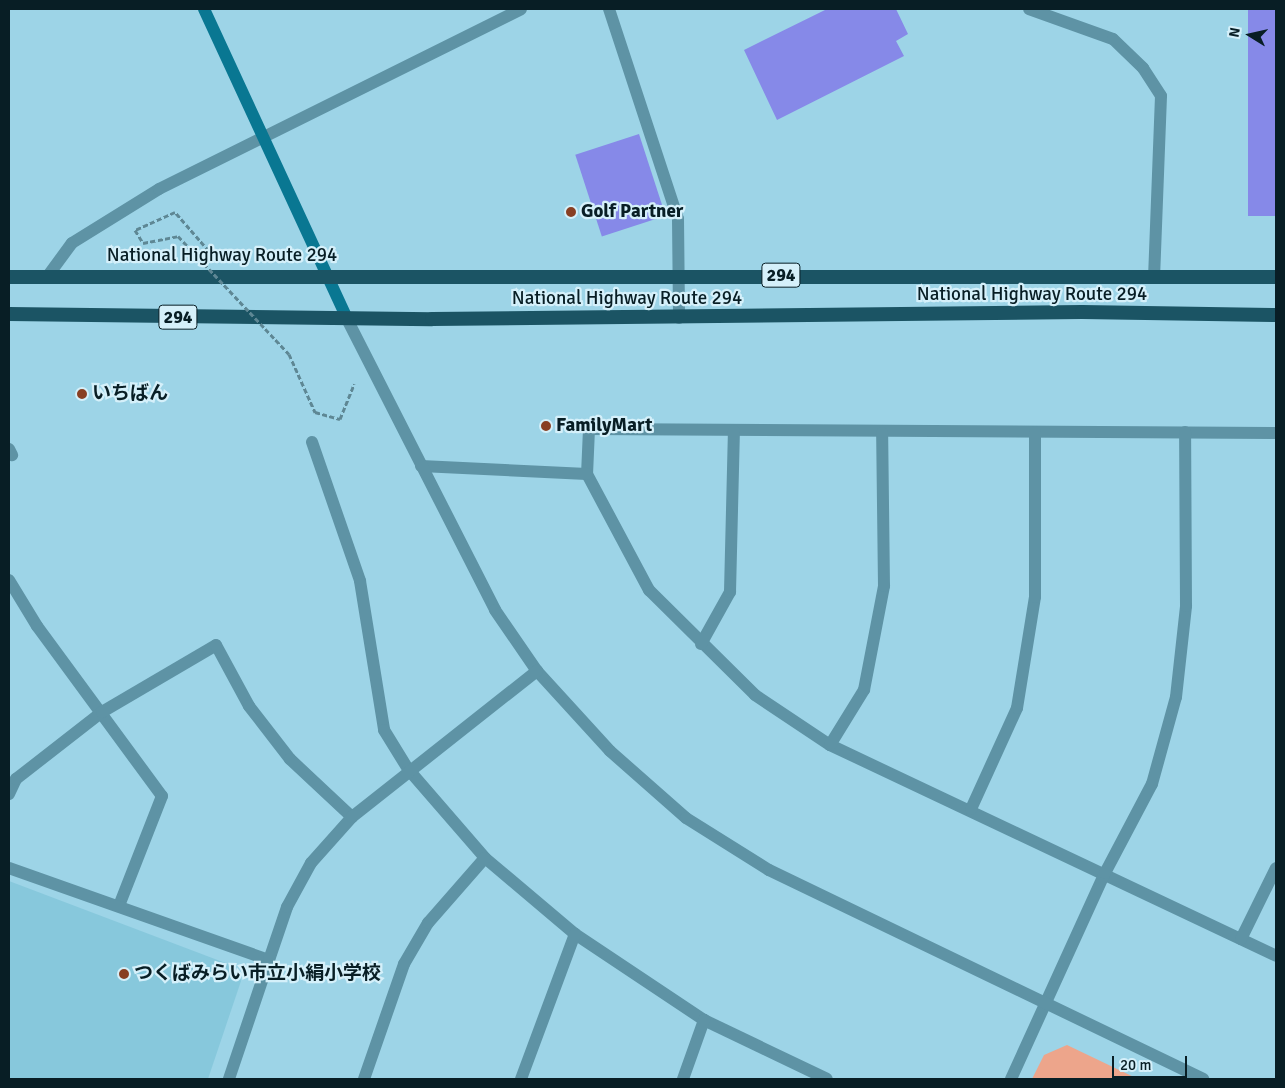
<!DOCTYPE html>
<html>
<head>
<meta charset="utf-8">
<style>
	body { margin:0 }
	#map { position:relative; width:1285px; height:1088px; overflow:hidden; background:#9dd4e7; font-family:Signika,"Noto Sans JP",sans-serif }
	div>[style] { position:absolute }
	.built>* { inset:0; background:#87c8dc }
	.green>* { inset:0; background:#eda58b }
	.building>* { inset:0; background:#8689e8; transform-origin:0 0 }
	.path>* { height:3px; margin-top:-1.5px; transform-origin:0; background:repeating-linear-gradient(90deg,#5e8794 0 5px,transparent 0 7.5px) }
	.minor>* { height:12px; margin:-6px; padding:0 6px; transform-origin:6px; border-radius:6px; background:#5e93a5 }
	.tertiary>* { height:12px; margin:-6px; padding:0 6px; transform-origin:6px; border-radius:6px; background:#5e93a5 }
	.secondary>* { height:12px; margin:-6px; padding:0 6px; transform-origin:6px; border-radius:6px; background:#097792 }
	.trunk>* { height:14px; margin:-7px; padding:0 7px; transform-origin:7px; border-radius:7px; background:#1b5464 }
	.path-bridge>* { height:3px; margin-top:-1.5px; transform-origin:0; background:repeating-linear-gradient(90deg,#5e8794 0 5px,transparent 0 7.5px) }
	.dots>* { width:14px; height:14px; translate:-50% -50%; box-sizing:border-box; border:2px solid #d5f0fa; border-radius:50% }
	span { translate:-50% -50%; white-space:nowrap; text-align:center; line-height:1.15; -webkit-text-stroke:4.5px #d5f0fa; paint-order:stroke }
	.shield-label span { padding:1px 4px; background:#d5f0fa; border:1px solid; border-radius:4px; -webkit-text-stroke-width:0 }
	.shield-label { font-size:18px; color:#081e25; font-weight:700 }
	.poi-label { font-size:19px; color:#081e25; font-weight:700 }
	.left { translate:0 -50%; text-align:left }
	.street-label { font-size:19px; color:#081e25 }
	.frame { position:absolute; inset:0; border:10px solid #081e25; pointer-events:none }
	.north { position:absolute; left:1225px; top:10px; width:50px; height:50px; -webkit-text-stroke:4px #d5f0fa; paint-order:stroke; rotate:280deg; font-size:14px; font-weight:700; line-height:20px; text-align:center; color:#081e25 }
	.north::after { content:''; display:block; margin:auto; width:18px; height:22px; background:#081e25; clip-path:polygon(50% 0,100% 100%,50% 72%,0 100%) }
	.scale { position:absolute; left:1112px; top:1056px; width:75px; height:22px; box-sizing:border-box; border:2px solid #081e25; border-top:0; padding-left:6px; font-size:15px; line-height:18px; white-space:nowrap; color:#081e25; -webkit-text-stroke:4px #d5f0fa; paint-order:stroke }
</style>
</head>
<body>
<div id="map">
	<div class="built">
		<div style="clip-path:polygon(9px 881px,236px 967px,241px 981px,208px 1079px,9px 1079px)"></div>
	</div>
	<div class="green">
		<div style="clip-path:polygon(1067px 1045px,1138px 1079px,1032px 1079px,1044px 1055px)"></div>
	</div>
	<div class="building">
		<div style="clip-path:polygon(827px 9px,896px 9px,908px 34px,896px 41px,904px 56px,777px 120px,744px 50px)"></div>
		<div style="left:1248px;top:9px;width:28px;height:207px"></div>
		<div style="left:639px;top:134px;width:86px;height:67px;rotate:72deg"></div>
	</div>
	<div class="path">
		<div style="left:340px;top:419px;width:38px;rotate:-68deg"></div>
	</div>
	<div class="minor">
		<div style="left:609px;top:9px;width:221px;rotate:71.8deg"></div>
		<div style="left:678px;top:219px;width:99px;rotate:89.4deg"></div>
		<div style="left:1029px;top:9px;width:89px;rotate:19.7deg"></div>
		<div style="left:1113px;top:39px;width:42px;rotate:44deg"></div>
		<div style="left:1143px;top:68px;width:33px;rotate:57deg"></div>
		<div style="left:1161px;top:96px;width:180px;rotate:92.2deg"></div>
		<div style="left:47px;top:277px;width:42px;rotate:-53.7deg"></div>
		<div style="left:72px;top:243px;width:102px;rotate:-31.8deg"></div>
		<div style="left:159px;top:189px;width:404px;rotate:-26.4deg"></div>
		<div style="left:1276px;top:433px;width:687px;rotate:-179.67deg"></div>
		<div style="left:589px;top:429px;width:45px;rotate:92.5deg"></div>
		<div style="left:587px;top:474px;width:132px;rotate:61.9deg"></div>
		<div style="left:649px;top:590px;width:149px;rotate:44.7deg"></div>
		<div style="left:755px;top:695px;width:90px;rotate:33.7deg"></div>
		<div style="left:830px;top:745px;width:493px;rotate:25.3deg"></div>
		<div style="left:312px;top:442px;width:147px;rotate:70.9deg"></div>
		<div style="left:360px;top:581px;width:151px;rotate:80.8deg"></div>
		<div style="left:384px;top:730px;width:46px;rotate:58.4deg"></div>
		<div style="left:408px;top:769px;width:118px;rotate:49.1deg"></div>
		<div style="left:485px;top:858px;width:118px;rotate:40.2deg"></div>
		<div style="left:575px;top:934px;width:155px;rotate:33.7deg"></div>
		<div style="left:704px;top:1020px;width:136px;rotate:25.6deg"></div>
		<div style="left:9px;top:449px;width:7px;rotate:63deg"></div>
		<div style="left:421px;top:466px;width:166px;rotate:2.8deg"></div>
		<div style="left:9px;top:580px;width:54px;rotate:58.7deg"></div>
		<div style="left:37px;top:626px;width:211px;rotate:53.7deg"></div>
		<div style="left:162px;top:796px;width:118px;rotate:111.4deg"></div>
		<div style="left:701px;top:644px;width:60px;rotate:-60.9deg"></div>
		<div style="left:730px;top:592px;width:161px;rotate:-88.6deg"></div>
		<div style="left:830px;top:745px;width:65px;rotate:-58.3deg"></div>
		<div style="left:864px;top:690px;width:106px;rotate:-79.1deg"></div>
		<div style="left:884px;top:586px;width:153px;rotate:-90.7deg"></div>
		<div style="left:9px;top:794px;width:17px;rotate:-65deg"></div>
		<div style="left:16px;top:779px;width:109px;rotate:-37.9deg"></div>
		<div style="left:102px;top:712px;width:132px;rotate:-30.4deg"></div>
		<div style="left:216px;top:645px;width:69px;rotate:61.6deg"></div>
		<div style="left:249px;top:706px;width:67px;rotate:52.3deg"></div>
		<div style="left:290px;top:759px;width:85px;rotate:43.1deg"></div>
		<div style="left:971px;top:809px;width:111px;rotate:-65.5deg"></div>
		<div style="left:1017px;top:708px;width:112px;rotate:-80.8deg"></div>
		<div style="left:1035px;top:597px;width:165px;rotate:-90deg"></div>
		<div style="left:9px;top:868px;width:276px;rotate:19.5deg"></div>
		<div style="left:269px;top:960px;width:126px;rotate:108.6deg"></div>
		<div style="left:1241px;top:939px;width:79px;rotate:-63.8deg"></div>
		<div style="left:364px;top:1079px;width:122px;rotate:-70.8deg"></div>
		<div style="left:404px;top:964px;width:48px;rotate:-59.7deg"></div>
		<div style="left:428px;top:923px;width:86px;rotate:-48.8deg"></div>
		<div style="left:521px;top:1079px;width:155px;rotate:-69.6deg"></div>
		<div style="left:683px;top:1079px;width:63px;rotate:-70.4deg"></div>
		<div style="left:1011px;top:1079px;width:226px;rotate:-65.5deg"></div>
		<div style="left:1105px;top:873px;width:101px;rotate:-62.2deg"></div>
		<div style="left:1152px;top:784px;width:90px;rotate:-74.6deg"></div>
		<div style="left:1176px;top:697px;width:92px;rotate:-83.7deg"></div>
		<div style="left:1186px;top:606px;width:174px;rotate:-90.3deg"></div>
	</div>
	<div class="tertiary">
		<div style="left:347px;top:319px;width:326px;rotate:63deg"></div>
		<div style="left:495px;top:610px;width:74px;rotate:55.5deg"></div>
		<div style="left:537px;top:671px;width:108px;rotate:47.6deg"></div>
		<div style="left:610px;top:751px;width:101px;rotate:41.4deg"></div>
		<div style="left:686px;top:818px;width:98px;rotate:32.1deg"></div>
		<div style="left:769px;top:870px;width:482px;rotate:25.7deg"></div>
		<div style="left:269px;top:960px;width:56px;rotate:-71.2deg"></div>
		<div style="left:287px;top:907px;width:50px;rotate:-61.4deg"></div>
		<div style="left:311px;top:863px;width:62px;rotate:-48.3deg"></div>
		<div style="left:352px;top:817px;width:236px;rotate:-38.3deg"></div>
	</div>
	<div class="secondary">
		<div style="left:204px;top:9px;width:341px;rotate:65.2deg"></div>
	</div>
	<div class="trunk">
		<div style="left:9px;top:277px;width:1267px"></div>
		<div style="left:9px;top:314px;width:423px;rotate:0.7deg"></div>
		<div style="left:432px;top:319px;width:650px;rotate:-0.62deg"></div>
		<div style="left:1082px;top:312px;width:194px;rotate:0.9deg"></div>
	</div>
	<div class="path-bridge">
		<div style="left:209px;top:251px;width:52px;rotate:-131.1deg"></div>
		<div style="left:175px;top:212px;width:44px;rotate:155.8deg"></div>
		<div style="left:135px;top:230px;width:15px;rotate:58deg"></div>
		<div style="left:143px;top:243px;width:36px;rotate:-11deg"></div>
		<div style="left:178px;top:236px;width:162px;rotate:46.8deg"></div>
		<div style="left:289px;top:354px;width:64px;rotate:65.9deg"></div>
		<div style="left:315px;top:412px;width:26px;rotate:16deg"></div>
	</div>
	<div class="dots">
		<div style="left:571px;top:212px;background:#883f23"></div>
		<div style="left:82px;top:394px;background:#883f23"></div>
		<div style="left:546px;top:426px;background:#883f23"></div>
		<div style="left:124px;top:974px;background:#883f23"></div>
	</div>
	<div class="shield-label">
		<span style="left:781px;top:275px">294</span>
		<span style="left:178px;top:317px">294</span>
	</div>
	<div class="poi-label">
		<span class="left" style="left:581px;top:212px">Golf Partner</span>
		<span class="left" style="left:92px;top:394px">いちばん</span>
		<span class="left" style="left:556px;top:426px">FamilyMart</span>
		<span class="left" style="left:134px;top:974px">つくばみらい市立小絹小学校</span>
	</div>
	<div class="street-label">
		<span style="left:222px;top:256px">National Highway Route 294</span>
		<span style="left:1032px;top:295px">National Highway Route 294</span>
		<span style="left:627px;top:299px">National Highway Route 294</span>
	</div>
	<div class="frame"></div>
	<div class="north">N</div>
	<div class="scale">20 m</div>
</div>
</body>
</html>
